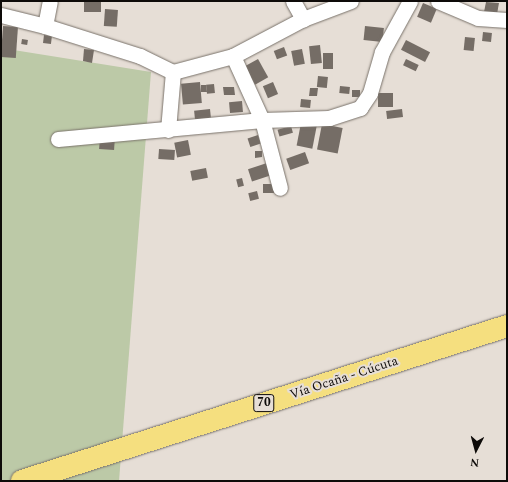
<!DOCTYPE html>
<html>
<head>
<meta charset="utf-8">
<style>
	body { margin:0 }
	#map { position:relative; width:508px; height:482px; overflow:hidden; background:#e6ded6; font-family:Spectral,serif }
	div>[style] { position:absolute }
	.green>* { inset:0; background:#bcc9a7 }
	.building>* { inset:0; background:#756d66; transform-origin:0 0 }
	.roads { filter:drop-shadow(0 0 1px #79726a) drop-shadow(0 0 1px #79726a) }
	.street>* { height:15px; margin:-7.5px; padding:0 7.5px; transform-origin:7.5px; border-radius:7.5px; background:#fff }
	.primary>* { height:22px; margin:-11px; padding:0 11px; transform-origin:11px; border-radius:11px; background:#f5df7f }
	span { translate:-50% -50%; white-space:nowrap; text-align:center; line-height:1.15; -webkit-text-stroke:4px #e6ded6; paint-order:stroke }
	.shield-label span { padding:1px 3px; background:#e6ded6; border:1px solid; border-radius:3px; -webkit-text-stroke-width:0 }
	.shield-label { font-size:12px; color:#0e0b09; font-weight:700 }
	.street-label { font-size:13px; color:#0e0b09 }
	.frame { position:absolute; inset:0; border:2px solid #0e0b09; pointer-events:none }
	.north { position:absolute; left:456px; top:430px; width:40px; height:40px; -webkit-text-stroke:3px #e6ded6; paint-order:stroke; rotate:186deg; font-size:11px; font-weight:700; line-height:16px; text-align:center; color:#0e0b09 }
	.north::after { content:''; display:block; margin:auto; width:14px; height:18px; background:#0e0b09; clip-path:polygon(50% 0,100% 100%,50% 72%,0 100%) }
</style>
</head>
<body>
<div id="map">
	<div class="green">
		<div style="clip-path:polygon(1px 48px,151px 72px,119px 481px,1px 481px)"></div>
	</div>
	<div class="building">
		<div style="left:84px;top:1px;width:17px;height:11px"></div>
		<div style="clip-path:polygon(486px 2px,499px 3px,497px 14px,484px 12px)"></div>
		<div style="left:423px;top:3px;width:15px;height:15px;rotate:23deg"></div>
		<div style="left:105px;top:9px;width:13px;height:17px;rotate:4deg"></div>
		<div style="left:3px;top:26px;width:15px;height:31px;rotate:4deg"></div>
		<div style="left:365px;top:26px;width:19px;height:14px;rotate:6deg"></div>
		<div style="left:483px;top:32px;width:9px;height:9px;rotate:6deg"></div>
		<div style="left:44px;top:35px;width:8px;height:8px;rotate:7deg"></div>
		<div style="left:465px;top:37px;width:10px;height:13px;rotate:6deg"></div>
		<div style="left:22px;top:39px;width:6px;height:5px;rotate:9deg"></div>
		<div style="left:406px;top:40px;width:27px;height:11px;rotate:27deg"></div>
		<div style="left:320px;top:45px;width:18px;height:11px;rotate:84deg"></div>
		<div style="left:284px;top:47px;width:9px;height:11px;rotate:69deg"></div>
		<div style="clip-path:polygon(84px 49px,94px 50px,92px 63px,83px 61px)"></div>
		<div style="left:302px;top:49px;width:15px;height:11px;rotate:79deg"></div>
		<div style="left:323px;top:53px;width:10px;height:16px"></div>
		<div style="left:258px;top:59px;width:21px;height:15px;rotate:61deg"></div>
		<div style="left:406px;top:59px;width:14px;height:7px;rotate:25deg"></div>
		<div style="left:318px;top:76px;width:10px;height:11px;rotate:6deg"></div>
		<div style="left:200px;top:82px;width:21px;height:19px;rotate:85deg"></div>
		<div style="left:273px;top:82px;width:13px;height:11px;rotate:67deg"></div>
		<div style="left:214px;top:84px;width:9px;height:8px;rotate:84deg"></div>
		<div style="clip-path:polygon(201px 85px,206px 85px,207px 92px,201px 92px)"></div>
		<div style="left:340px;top:86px;width:10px;height:7px;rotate:6deg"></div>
		<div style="clip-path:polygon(223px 87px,234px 87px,235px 95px,224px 95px)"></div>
		<div style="clip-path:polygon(310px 88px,318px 88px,317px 96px,309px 96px)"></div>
		<div style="left:352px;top:90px;width:8px;height:7px"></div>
		<div style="left:378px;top:93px;width:15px;height:14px"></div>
		<div style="left:301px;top:99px;width:10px;height:8px;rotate:6deg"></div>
		<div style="left:242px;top:101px;width:11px;height:13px;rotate:85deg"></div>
		<div style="left:210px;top:109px;width:9px;height:16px;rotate:84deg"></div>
		<div style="left:402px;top:109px;width:8px;height:16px;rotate:83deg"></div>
		<div style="left:301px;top:123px;width:16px;height:23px;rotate:11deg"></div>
		<div style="left:322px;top:124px;width:21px;height:26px;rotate:11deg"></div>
		<div style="left:291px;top:126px;width:7px;height:14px;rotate:74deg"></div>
		<div style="left:258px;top:135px;width:9px;height:11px;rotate:72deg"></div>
		<div style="left:100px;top:136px;width:15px;height:13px;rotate:4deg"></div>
		<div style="left:188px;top:140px;width:15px;height:14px;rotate:79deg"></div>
		<div style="left:159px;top:149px;width:16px;height:10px;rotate:4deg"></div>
		<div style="clip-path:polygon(255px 151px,262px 151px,262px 157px,255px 158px)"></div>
		<div style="left:305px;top:152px;width:12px;height:20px;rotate:70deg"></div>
		<div style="left:267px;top:163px;width:13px;height:20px;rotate:72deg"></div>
		<div style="left:206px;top:168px;width:10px;height:16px;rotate:79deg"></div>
		<div style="left:242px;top:178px;width:8px;height:6px;rotate:76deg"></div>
		<div style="left:263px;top:184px;width:11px;height:9px"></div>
		<div style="left:257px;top:191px;width:8px;height:9px;rotate:76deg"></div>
	</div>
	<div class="roads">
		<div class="street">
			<div style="left:293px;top:1px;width:21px;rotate:61deg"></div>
			<div style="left:438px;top:1px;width:43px;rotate:23deg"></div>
			<div style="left:478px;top:18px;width:29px;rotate:4deg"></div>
			<div style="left:1px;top:15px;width:45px;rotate:14deg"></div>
			<div style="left:45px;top:26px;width:100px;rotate:17.5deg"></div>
			<div style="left:140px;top:56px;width:37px;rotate:26deg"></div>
			<div style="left:173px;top:72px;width:62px;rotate:-14.9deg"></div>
			<div style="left:233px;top:56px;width:79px;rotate:-27.9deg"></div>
			<div style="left:303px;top:19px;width:51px;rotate:-20.6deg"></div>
			<div style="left:45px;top:26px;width:25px;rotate:-79deg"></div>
			<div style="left:233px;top:56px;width:70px;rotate:65.6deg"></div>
			<div style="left:262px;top:120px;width:70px;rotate:75.2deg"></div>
			<div style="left:168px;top:130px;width:58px;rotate:-85.1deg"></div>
			<div style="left:58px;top:139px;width:205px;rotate:-5.3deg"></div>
			<div style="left:262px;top:120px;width:67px;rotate:-1.7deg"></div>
			<div style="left:329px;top:118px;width:33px;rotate:-18deg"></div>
			<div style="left:360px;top:108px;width:18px;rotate:-56deg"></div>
			<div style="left:370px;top:93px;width:43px;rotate:-73.7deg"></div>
			<div style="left:382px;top:52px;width:58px;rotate:-61.2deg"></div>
		</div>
		<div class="primary">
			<div style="left:22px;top:481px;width:509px;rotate:-17.72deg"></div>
		</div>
	</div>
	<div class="shield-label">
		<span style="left:264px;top:403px">70</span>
	</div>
	<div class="street-label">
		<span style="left:344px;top:378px;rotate:-18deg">Vía Ocaña - Cúcuta</span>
	</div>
	<div class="frame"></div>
	<div class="north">N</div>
</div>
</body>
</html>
